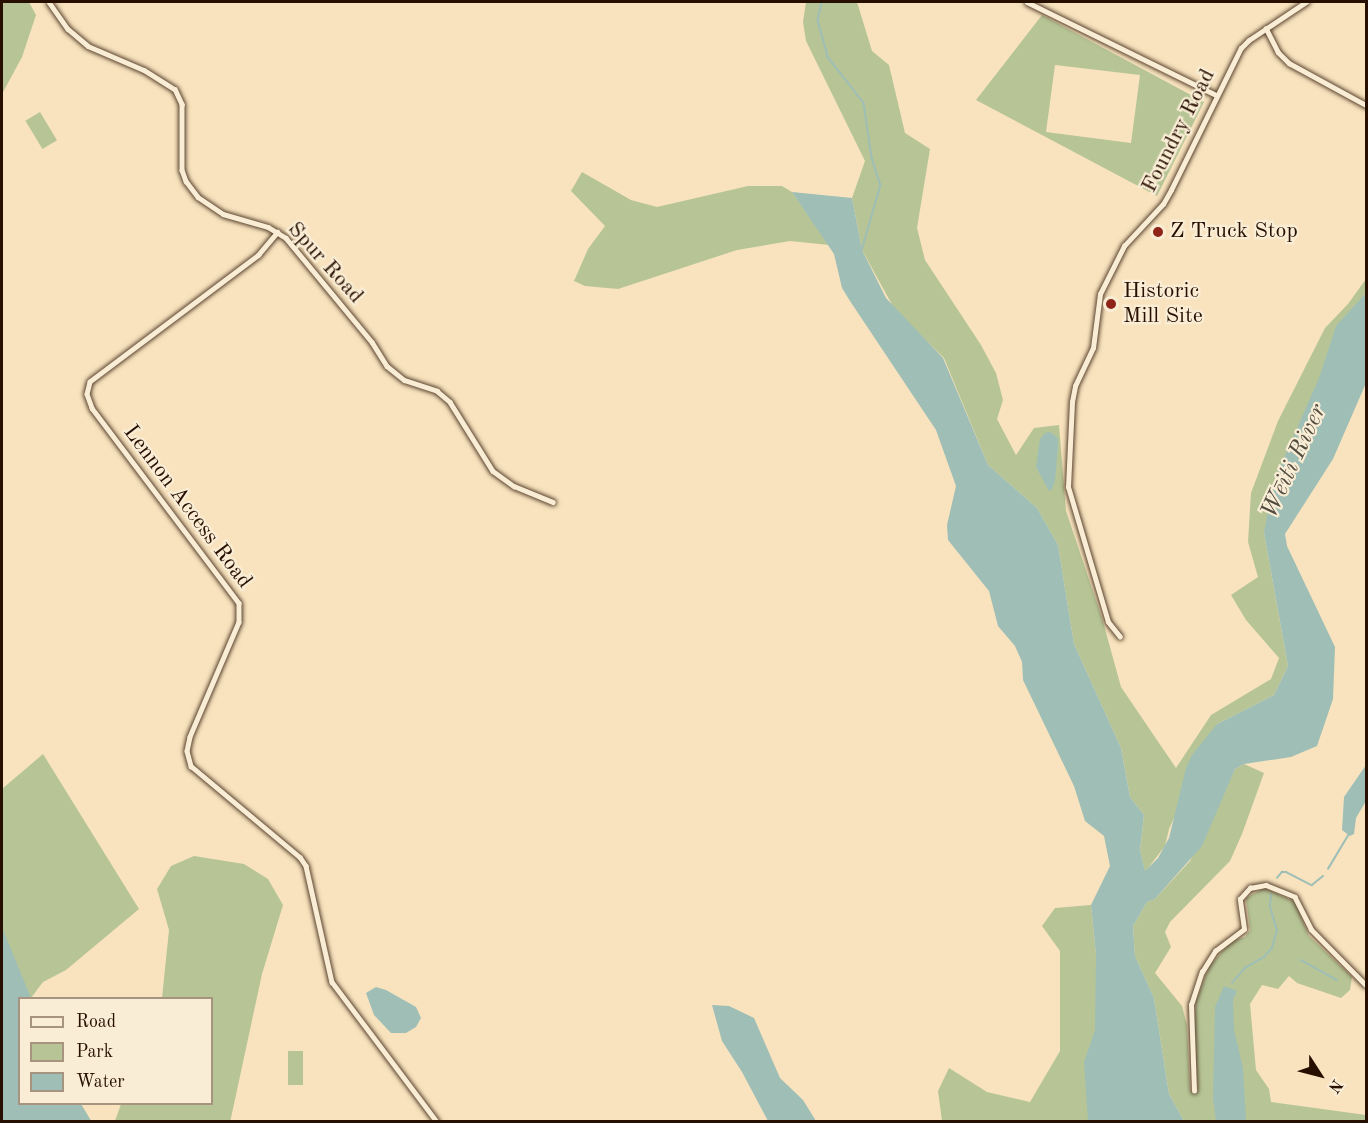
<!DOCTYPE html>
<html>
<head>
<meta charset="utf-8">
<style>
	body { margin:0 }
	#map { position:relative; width:1368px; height:1123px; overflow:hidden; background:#f8e3be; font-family:"Old Standard TT",serif }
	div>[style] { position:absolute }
	.green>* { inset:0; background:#b7c596; transform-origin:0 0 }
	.water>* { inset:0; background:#9ebeb6 }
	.stream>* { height:1.5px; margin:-0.75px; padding:0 0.75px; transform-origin:0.75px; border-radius:0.75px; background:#9ebeb6 }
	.roads { filter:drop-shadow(0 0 2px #5b4430) drop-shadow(0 0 2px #5b4430) }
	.minor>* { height:4.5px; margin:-2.25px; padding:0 2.25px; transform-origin:2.25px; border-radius:2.25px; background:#faedd5 }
	.dots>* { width:16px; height:16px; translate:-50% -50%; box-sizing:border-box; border:3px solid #faedd5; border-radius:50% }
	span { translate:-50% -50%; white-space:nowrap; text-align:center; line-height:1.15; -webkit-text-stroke:4.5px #faedd5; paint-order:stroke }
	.street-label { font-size:22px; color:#270f00 }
	.poi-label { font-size:22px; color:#270f00 }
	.left { translate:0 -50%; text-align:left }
	.water-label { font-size:24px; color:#514c40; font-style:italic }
	.frame { position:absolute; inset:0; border:3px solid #270f00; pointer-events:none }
	.legend { position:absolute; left:18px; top:997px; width:195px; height:108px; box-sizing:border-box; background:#faedd5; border:2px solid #a69480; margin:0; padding:8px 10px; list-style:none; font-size:18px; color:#270f00 }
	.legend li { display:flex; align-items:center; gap:12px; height:30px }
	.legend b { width:30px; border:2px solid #a69480 }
	.north { position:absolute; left:1290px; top:1045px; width:60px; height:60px; -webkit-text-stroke:4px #faedd5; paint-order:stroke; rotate:126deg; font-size:16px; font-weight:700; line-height:24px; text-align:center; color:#270f00 }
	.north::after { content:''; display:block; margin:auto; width:21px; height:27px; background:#270f00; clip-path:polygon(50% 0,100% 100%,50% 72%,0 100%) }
</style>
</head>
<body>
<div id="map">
	<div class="green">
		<div style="clip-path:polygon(2px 2px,29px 2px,36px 15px,22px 57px,2px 94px)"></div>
		<div style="clip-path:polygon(806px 2px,857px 2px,872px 51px,889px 65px,905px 133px,930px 149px,917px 228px,925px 260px,981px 345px,996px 373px,1003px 400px,997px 419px,1016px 455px,1034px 428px,1059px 425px,1066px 511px,1102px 618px,1121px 687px,1176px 768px,1211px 715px,1271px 679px,1279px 658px,1246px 620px,1231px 595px,1258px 577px,1248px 542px,1251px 493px,1278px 421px,1325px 328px,1348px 304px,1366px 279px,1366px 320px,1264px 533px,1288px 666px,1274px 695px,1217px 724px,1169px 829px,1165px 846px,1145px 872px,1140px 850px,1144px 815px,1130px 797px,1121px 748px,1074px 644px,1058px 545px,1037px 508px,988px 465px,944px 358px,895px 310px,862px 250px,852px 198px,865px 161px,806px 41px,803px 22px)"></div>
		<div style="clip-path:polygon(evenodd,1042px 15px,1204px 102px,1157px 196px,976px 100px,1042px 15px,1055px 65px,1140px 75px,1131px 143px,1046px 132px,1055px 65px)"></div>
		<div style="left:40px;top:112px;width:33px;height:17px;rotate:59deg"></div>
		<div style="clip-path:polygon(582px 172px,631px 200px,657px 207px,748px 186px,782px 186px,792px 192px,829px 245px,790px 241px,737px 250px,618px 289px,585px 286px,574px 281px,588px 249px,605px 226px,571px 191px)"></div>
		<div style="clip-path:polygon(43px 754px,139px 909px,66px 970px,43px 982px,31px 998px,20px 998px,20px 1104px,81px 1104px,91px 1121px,2px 1121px,2px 789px)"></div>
		<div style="clip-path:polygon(1244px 764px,1264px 773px,1242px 834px,1230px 861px,1170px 922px,1165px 932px,1171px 947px,1155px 973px,1182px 1006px,1187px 1025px,1190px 1090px,1198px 1091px,1194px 1028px,1196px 1001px,1209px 967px,1231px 941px,1245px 937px,1250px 930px,1246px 898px,1264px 888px,1295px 902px,1309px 936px,1352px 977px,1350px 990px,1341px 998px,1297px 983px,1289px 976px,1278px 989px,1262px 985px,1250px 1004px,1256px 1070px,1269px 1089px,1271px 1102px,1366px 1115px,1366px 1121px,1184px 1121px,1169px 1094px,1154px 998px,1135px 956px,1133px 926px,1147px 902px,1155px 899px,1190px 861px,1235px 769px)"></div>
		<div style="clip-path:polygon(194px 856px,244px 864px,268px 879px,283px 905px,262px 974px,231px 1118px,230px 1122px,115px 1121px,121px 1104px,212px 1104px,212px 998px,162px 998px,169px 930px,157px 889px,171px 866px)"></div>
		<div style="clip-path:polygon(1091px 905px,1096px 955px,1153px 1121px,942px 1121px,938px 1091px,949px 1068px,987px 1092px,1030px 1102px,1060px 1051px,1060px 951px,1042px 926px,1055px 908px)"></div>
		<div style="left:288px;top:1051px;width:15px;height:34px"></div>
	</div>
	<div class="water">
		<div style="clip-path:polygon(792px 192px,852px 198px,862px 250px,886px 298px,943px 358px,988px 465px,1037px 508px,1058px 545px,1074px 644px,1121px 748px,1130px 797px,1144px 815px,1140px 850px,1145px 871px,1158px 858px,1169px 838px,1186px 768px,1192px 755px,1217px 724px,1274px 695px,1288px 666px,1264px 533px,1270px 499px,1277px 474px,1319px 378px,1336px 326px,1366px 293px,1366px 383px,1333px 459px,1285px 534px,1287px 546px,1335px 647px,1333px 699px,1317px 746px,1291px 757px,1244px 764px,1235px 769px,1202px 846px,1155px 899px,1147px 902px,1133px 926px,1135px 956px,1154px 998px,1169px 1094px,1184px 1121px,1088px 1121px,1084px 1062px,1095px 1030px,1096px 955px,1091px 905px,1110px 866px,1104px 836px,1085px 821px,1074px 786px,1023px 680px,1022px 662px,1015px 646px,998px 626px,989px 591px,948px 540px,947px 525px,956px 486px,936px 430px,850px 301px,842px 288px,834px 254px)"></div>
		<div style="clip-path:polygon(1050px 432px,1058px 438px,1058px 446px,1055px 481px,1052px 489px,1049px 491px,1036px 467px,1040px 439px,1045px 433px)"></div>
		<div style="clip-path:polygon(1366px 765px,1366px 801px,1356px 818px,1354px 834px,1350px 836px,1342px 830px,1344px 797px)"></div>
		<div style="clip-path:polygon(2px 927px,31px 998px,20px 998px,20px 1104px,81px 1104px,91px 1121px,2px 1121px)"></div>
		<div style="clip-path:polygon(1224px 986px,1237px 991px,1233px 1000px,1234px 1030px,1243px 1068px,1246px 1121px,1216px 1121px,1213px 1098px,1215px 1007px)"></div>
		<div style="clip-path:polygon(376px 987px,386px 990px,416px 1007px,421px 1018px,416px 1027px,406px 1033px,391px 1033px,374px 1015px,366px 993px)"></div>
		<div style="clip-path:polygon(712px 1005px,729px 1006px,754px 1018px,780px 1078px,803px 1100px,816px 1121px,768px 1121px,742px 1072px,722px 1041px)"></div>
	</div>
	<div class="stream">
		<div style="left:822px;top:2px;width:19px;rotate:102deg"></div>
		<div style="left:818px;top:21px;width:37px;rotate:74deg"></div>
		<div style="left:828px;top:57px;width:58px;rotate:52deg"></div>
		<div style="left:864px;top:103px;width:56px;rotate:81.7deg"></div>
		<div style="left:872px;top:158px;width:28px;rotate:72deg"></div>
		<div style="left:881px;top:185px;width:69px;rotate:106.1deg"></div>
		<div style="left:1328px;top:869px;width:41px;rotate:-59deg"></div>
		<div style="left:1277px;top:878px;width:8px;rotate:-50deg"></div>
		<div style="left:1282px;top:872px;width:4px"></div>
		<div style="left:1286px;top:872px;width:29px;rotate:27deg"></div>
		<div style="left:1312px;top:885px;width:14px;rotate:-39deg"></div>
		<div style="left:1301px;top:960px;width:41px;rotate:29.1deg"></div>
		<div style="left:1232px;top:983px;width:20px;rotate:-49deg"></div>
		<div style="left:1245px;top:968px;width:22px;rotate:-30deg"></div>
		<div style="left:1264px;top:957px;width:12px;rotate:-48deg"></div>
		<div style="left:1272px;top:948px;width:18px;rotate:-74deg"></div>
		<div style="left:1277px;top:931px;width:26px;rotate:-106deg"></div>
		<div style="left:1270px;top:906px;width:11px;rotate:-85deg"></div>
	</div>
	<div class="roads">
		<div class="minor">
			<div style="left:49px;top:2px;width:33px;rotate:55deg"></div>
			<div style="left:68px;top:29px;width:26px;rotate:40deg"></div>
			<div style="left:88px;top:46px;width:61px;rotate:23.2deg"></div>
			<div style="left:144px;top:70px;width:36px;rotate:32deg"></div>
			<div style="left:175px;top:89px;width:17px;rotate:65deg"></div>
			<div style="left:182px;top:104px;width:66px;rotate:90deg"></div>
			<div style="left:182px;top:170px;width:12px;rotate:70deg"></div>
			<div style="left:186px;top:181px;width:20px;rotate:53deg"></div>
			<div style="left:198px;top:197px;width:30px;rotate:34deg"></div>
			<div style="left:223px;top:214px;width:47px;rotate:16.1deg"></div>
			<div style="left:268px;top:227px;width:21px;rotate:31deg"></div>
			<div style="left:286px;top:238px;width:135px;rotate:50.4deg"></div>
			<div style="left:372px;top:342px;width:28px;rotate:58deg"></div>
			<div style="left:387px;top:366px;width:22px;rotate:39deg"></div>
			<div style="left:404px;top:380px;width:35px;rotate:18deg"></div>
			<div style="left:437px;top:391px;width:17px;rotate:40deg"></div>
			<div style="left:450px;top:402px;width:81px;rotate:58.1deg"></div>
			<div style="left:493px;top:471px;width:26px;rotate:36deg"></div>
			<div style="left:514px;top:486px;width:42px;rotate:22.3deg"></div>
			<div style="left:1027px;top:2px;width:211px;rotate:26.2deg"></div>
			<div style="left:1266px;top:28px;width:27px;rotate:63deg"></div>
			<div style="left:1278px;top:52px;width:16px;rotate:45deg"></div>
			<div style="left:1289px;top:63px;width:88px;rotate:28.6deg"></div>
			<div style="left:278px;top:232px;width:30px;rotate:130deg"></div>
			<div style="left:259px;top:255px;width:211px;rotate:143.1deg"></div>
			<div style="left:90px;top:382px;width:12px;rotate:104deg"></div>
			<div style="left:87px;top:394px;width:15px;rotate:70deg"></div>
			<div style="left:92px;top:408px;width:244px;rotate:53deg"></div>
			<div style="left:239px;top:603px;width:19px;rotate:90deg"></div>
			<div style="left:239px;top:622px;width:125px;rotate:113.1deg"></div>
			<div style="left:190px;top:737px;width:14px;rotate:102deg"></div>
			<div style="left:187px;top:751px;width:16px;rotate:75deg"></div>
			<div style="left:191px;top:766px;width:142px;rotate:39.9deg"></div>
			<div style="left:300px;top:857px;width:11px;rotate:56deg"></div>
			<div style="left:306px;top:866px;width:119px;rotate:77.4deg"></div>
			<div style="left:332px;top:982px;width:175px;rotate:53.1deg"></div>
			<div style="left:1120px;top:637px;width:19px;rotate:-129deg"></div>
			<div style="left:1108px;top:622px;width:141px;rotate:-106.5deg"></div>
			<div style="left:1068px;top:487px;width:85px;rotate:-87.3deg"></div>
			<div style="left:1072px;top:402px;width:16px;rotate:-79deg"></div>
			<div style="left:1075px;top:386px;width:42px;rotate:-64.7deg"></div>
			<div style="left:1093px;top:348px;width:54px;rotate:-82.6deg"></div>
			<div style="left:1100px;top:294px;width:54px;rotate:-63.4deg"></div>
			<div style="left:1124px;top:246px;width:57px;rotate:-47.1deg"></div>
			<div style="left:1163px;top:204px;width:16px;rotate:-60deg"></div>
			<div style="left:1171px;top:190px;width:158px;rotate:-63.8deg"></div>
			<div style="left:1241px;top:48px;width:11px;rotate:-45deg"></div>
			<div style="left:1249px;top:40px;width:69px;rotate:-33.7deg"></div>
			<div style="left:1194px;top:1091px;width:86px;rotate:-92deg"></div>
			<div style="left:1191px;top:1005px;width:35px;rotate:-72deg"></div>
			<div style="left:1202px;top:972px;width:25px;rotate:-58deg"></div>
			<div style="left:1215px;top:951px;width:36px;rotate:-37deg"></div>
			<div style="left:1244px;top:929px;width:30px;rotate:-98deg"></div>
			<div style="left:1240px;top:899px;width:15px;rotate:-48deg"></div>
			<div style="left:1250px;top:888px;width:16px;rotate:-11deg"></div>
			<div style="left:1266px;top:885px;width:31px;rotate:22deg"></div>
			<div style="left:1295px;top:897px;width:36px;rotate:63deg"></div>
			<div style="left:1311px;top:929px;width:78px;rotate:45.5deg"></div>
		</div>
	</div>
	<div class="dots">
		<div style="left:1158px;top:232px;background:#8f2418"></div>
		<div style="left:1111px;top:304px;background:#8f2418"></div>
	</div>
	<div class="street-label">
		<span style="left:1179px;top:131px;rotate:-63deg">Foundry Road</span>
		<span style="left:325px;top:263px;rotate:48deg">Spur Road</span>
		<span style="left:187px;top:507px;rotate:53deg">Lennon Access Road</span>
	</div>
	<div class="poi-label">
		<span class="left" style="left:1170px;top:232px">Z Truck Stop</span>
		<span class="left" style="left:1123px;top:304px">Historic<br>Mill Site</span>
	</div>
	<div class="water-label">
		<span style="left:1295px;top:462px;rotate:-65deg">Wēiti River</span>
	</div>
	<div class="frame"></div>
	<ul class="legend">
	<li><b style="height:8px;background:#faedd5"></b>Road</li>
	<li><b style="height:16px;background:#b7c596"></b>Park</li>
	<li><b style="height:16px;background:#9ebeb6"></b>Water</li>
	</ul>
	<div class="north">N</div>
</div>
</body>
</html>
